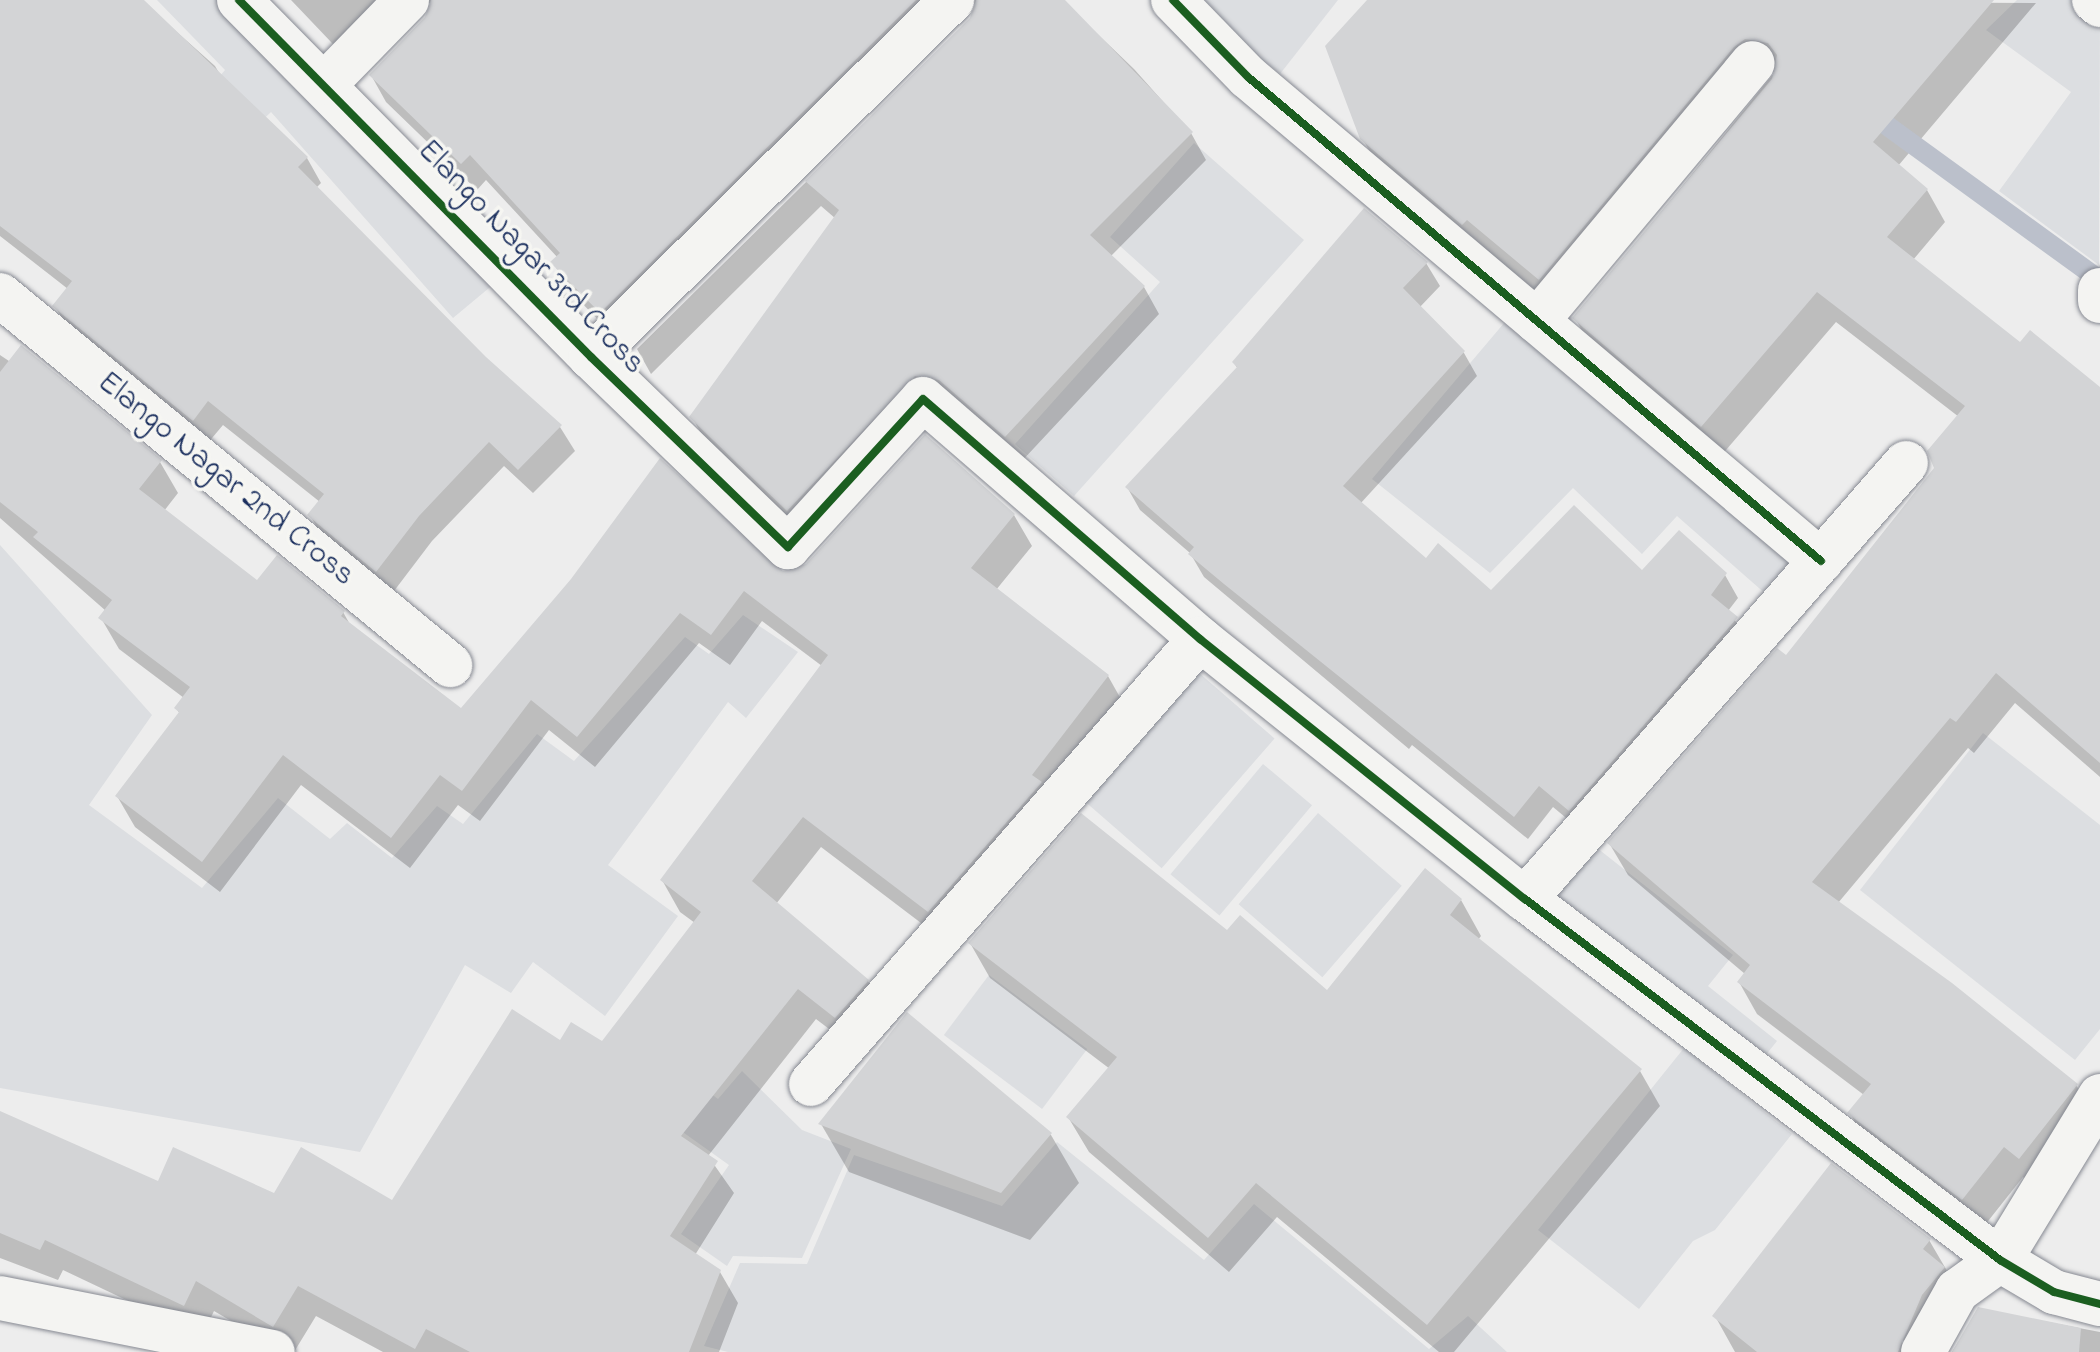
<!DOCTYPE html>
<html>
<head>
<meta charset="utf-8">
<style>
	body { margin:0 }
	#map { position:relative; width:2100px; height:1352px; overflow:hidden; background:#ededed; font-family:"Indie Flower",sans-serif }
	div>[style] { position:absolute }
	.green>* { inset:0; background:#dcdee1; transform-origin:0 0 }
	.shadow>* { inset:0; background:#0003 }
	.stream>* { height:20px; margin:-10px; padding:0 10px; transform-origin:10px; border-radius:10px; background:#bbc0cb }
	.building>* { inset:0; background:#d3d4d6 }
	.roads { filter:drop-shadow(0 0 2px #868992) drop-shadow(0 0 2px #868992) }
	.minor>* { height:44px; margin:-22px; padding:0 22px; transform-origin:22px; border-radius:22px; background:#f4f4f2 }
	.major>* { height:44px; margin:-22px; padding:0 22px; transform-origin:22px; border-radius:22px; background:#f4f4f2 }
	.cycleway>* { height:8px; margin:-4px; padding:0 4px; transform-origin:4px; border-radius:4px; background:#1b5e20 }
	span { translate:-50% -50%; white-space:nowrap; text-align:center; line-height:1.15; -webkit-text-stroke:7px #f6f6f2; paint-order:stroke }
	.street-label { font-size:32px; color:#1b2f5e }
</style>
</head>
<body>
<div id="map">
	<div class="green">
		<div style="clip-path:polygon(157px 0,227px 0,501px 278px,453px 318px,271px 112px,192px 186px,154px 153px,225px 70px)"></div>
		<div style="clip-path:polygon(1187px 0,1338px 0,1280px 74px)"></div>
		<div style="clip-path:polygon(2017px 0,2079px 0,2100px 17px,2099px 265px,1999px 191px,2071px 92px,1986px 30px)"></div>
		<div style="clip-path:polygon(1194px 143px,1304px 240px,1074px 496px,1015px 444px,1160px 282px,1110px 237px)"></div>
		<div style="clip-path:polygon(1510px 316px,1794px 565px,1768px 596px,1677px 516px,1642px 554px,1573px 488px,1490px 573px,1372px 479px)"></div>
		<div style="clip-path:polygon(0 545px,152px 715px,89px 805px,202px 888px,278px 798px,330px 839px,347px 823px,392px 858px,437px 806px,463px 824px,537px 734px,574px 761px,685px 637px,709px 654px,743px 615px,798px 652px,746px 718px,728px 702px,608px 865px,678px 916px,605px 1016px,533px 962px,511px 993px,465px 965px,360px 1152px,0 1088px)"></div>
		<div style="left:1190px;top:665px;width:112px;height:172px;rotate:41deg"></div>
		<div style="clip-path:polygon(1983px 733px,2100px 825px,2100px 1029px,2075px 1060px,1860px 890px)"></div>
		<div style="left:1263px;top:764px;width:64px;height:144px;rotate:40deg"></div>
		<div style="left:1318px;top:813px;width:111px;height:121px;rotate:41deg"></div>
		<div style="clip-path:polygon(1592px 844px,1733px 955px,1708px 986px,1777px 1041px,1761px 1061px,1552px 896px)"></div>
		<div style="left:989px;top:975px;width:123px;height:75px;rotate:37deg"></div>
		<div style="clip-path:polygon(619px 1025px,718px 1099px,742px 1071px,802px 1130px,851px 1149px,802px 1258px,733px 1256px,727px 1266px,681px 1234px,729px 1165px,649px 1108px)"></div>
		<div style="clip-path:polygon(1684px 1048px,1792px 1134px,1715px 1230px,1693px 1241px,1639px 1309px,1538px 1230px)"></div>
		<div style="clip-path:polygon(1057px 1142px,1204px 1260px,1254px 1204px,1429px 1349px,1468px 1316px,1507px 1352px,728px 1352px,704px 1346px,740px 1263px,807px 1264px,854px 1155px,1002px 1206px)"></div>
	</div>
	<div class="shadow">
		<div style="clip-path:polygon(115px 0,151px 9px,215px 66px,226px 85px,307px 158px,321px 183px,316px 188px,484px 359px,560px 427px,575px 451px,533px 493px,504px 466px,432px 541px,391px 595px,324px 540px,310px 515px,320px 502px,223px 425px,207px 444px,69px 331px,55px 306px,68px 289px,0 236px,0 108px)"></div>
		<div style="clip-path:polygon(291px 0,1062px 0,1134px 69px,1191px 133px,1206px 160px,1110px 257px,1144px 287px,1159px 314px,1021px 462px,930px 401px,803px 536px,707px 444px,692px 417px,836px 219px,821px 206px,651px 374px,637px 349px,971px 19px,978px 4px,950px 8px,616px 338px,568px 289px,553px 262px,558px 258px,486px 180px,477px 190px,386px 102px,371px 75px,427px 18px,431px 3px,405px 8px,351px 63px)"></div>
		<div style="clip-path:polygon(1370px 0,2036px 3px,1898px 166px,1927px 190px,1945px 222px,1913px 260px,2100px 440px,2100px 777px,2015px 703px,1974px 753px,1968px 748px,1838px 903px,2076px 1085px,2095px 1117px,2038px 1189px,2023px 1177px,1981px 1230px,1868px 1145px,1850px 1113px,1864px 1095px,1757px 1014px,1739px 982px,1745px 974px,1628px 875px,1609px 843px,1786px 658px,1936px 468px,1959px 417px,1836px 322px,1720px 457px,1593px 350px,1575px 318px,1775px 72px,1764px 70px,1558px 310px,1381px 171px,1362px 138px)"></div>
		<div style="clip-path:polygon(1426px 263px,1440px 286px,1419px 308px,1464px 353px,1477px 376px,1360px 504px,1426px 560px,1491px 593px,1642px 573px,1725px 575px,1738px 598px,1728px 611px,1750px 641px,1583px 832px,1553px 807px,1528px 839px,1412px 745px,1409px 749px,1204px 577px,1190px 553px,1140px 510px,1127px 487px,1238px 369px,1234px 363px)"></div>
		<div style="clip-path:polygon(0 355px,160px 462px,178px 493px,164px 511px,257px 583px,343px 612px,352px 628px,461px 710px,573px 581px,782px 574px,1014px 515px,1032px 546px,996px 590px,1108px 676px,1126px 708px,946px 942px,821px 847px,776px 904px,868px 981px,886px 1012px,854px 1048px,816px 1019px,708px 1156px,734px 1193px,695px 1255px,720px 1272px,738px 1303px,719px 1352px,383px 1352px,316px 1316px,294px 1352px,284px 1352px,214px 1311px,202px 1336px,63px 1270px,58px 1280px,0 1258px,0 1113px,159px 1184px,393px 1203px,561px 1043px,603px 1044px,695px 923px,680px 912px,662px 880px,822px 666px,762px 621px,730px 665px,699px 643px,595px 767px,549px 730px,480px 821px,458px 805px,410px 868px,301px 785px,220px 892px,135px 827px,117px 796px,180px 714px,176px 708px,184px 698px,119px 649px,101px 618px,106px 611px,0 518px)"></div>
		<div style="clip-path:polygon(1461px 900px,1481px 936px,1478px 940px,1640px 1071px,1660px 1106px,1454px 1352px,1439px 1352px,1277px 1217px,1229px 1272px,1089px 1152px,1068px 1117px,1110px 1069px,990px 978px,970px 943px,1227px 933px,1327px 993px)"></div>
		<div style="clip-path:polygon(908px 1015px,1051px 1135px,1079px 1183px,1030px 1240px,849px 1172px,821px 1124px)"></div>
		<div style="clip-path:polygon(1831px 1166px,1929px 1240px,1953px 1281px,1910px 1352px,1898px 1331px,1905px 1352px,1735px 1352px,1715px 1316px)"></div>
		<div style="clip-path:polygon(1979px 1309px,2100px 1332px,2100px 1352px,1952px 1352px)"></div>
	</div>
	<div class="stream">
		<div style="left:1867px;top:111px;width:288px;rotate:36deg"></div>
	</div>
	<div class="building">
		<div style="clip-path:polygon(0 0,144px 0,308px 157px,298px 167px,486px 357px,562px 425px,518px 470px,489px 442px,419px 516px,376px 572px,307px 515px,324px 494px,208px 401px,193px 421px,52px 306px,72px 281px,0 226px)"></div>
		<div style="clip-path:polygon(431px 0,916px 0,600px 313px,550px 262px,560px 253px,470px 155px,461px 164px,369px 75px,425px 17px)"></div>
		<div style="clip-path:polygon(976px 0,1065px 0,1193px 132px,1090px 235px,1145px 286px,1005px 437px,939px 380px,915px 376px,787px 511px,689px 417px,839px 210px,805px 181px,635px 349px,970px 18px)"></div>
		<div style="clip-path:polygon(1367px 0,1994px 0,1873px 142px,1928px 189px,1887px 237px,2020px 342px,2030px 330px,2100px 387px,2100px 763px,1996px 673px,1956px 722px,1950px 718px,1812px 882px,1952px 983px,2078px 1084px,2019px 1159px,2004px 1147px,1962px 1200px,1847px 1113px,1871px 1084px,1737px 982px,1750px 965px,1607px 843px,1777px 648px,1786px 655px,1934px 468px,1927px 451px,1965px 406px,1817px 292px,1701px 427px,1572px 318px,1772px 79px,1777px 55px,1768px 43px,1745px 39px,1734px 47px,1539px 280px,1467px 220px,1462px 225px,1360px 139px,1325px 46px)"></div>
		<div style="clip-path:polygon(1364px 208px,1428px 262px,1403px 288px,1465px 351px,1343px 486px,1426px 558px,1438px 543px,1491px 590px,1574px 505px,1642px 570px,1679px 530px,1727px 573px,1711px 595px,1738px 617px,1569px 811px,1539px 786px,1514px 817px,1224px 584px,1188px 554px,1194px 547px,1125px 487px,1237px 367px,1232px 362px)"></div>
		<div style="clip-path:polygon(21px 345px,162px 460px,139px 489px,257px 580px,277px 555px,345px 611px,341px 616px,461px 708px,571px 579px,660px 458px,783px 571px,806px 564px,925px 434px,1015px 514px,971px 568px,1109px 675px,1032px 775px,1042px 782px,928px 912px,803px 817px,752px 881px,869px 980px,835px 1018px,798px 989px,681px 1136px,718px 1161px,670px 1236px,721px 1270px,689px 1352px,470px 1352px,426px 1329px,415px 1349px,298px 1286px,273px 1327px,196px 1281px,184px 1306px,45px 1240px,40px 1250px,0 1233px,0 1111px,158px 1181px,173px 1147px,274px 1193px,301px 1147px,392px 1200px,512px 1009px,560px 1040px,571px 1022px,602px 1041px,701px 912px,660px 880px,828px 655px,744px 591px,711px 635px,680px 613px,577px 737px,531px 700px,462px 791px,440px 775px,391px 838px,283px 755px,202px 862px,115px 796px,179px 712px,174px 708px,190px 687px,98px 618px,112px 600px,33px 537px,38px 532px,0 502px,0 372px)"></div>
		<div style="clip-path:polygon(1081px 813px,1227px 930px,1240px 915px,1327px 990px,1425px 868px,1462px 899px,1450px 915px,1642px 1069px,1427px 1325px,1256px 1183px,1208px 1238px,1066px 1117px,1117px 1057px,968px 943px)"></div>
		<div style="clip-path:polygon(907px 1012px,1052px 1133px,1001px 1193px,818px 1124px)"></div>
		<div style="clip-path:polygon(1831px 1163px,1931px 1239px,1923px 1249px,1945px 1267px,1922px 1295px,1898px 1352px,1757px 1352px,1712px 1316px)"></div>
		<div style="clip-path:polygon(1978px 1307px,2081px 1328px,2079px 1352px,1952px 1352px)"></div>
	</div>
	<div class="roads">
		<div class="minor">
			<div style="left:239px;top:0;width:501px;rotate:45.4deg"></div>
			<div style="left:591px;top:357px;width:274px;rotate:44deg"></div>
			<div style="left:788px;top:547px;width:200px;rotate:-47.6deg"></div>
			<div style="left:923px;top:399px;width:367px;rotate:40.9deg"></div>
			<div style="left:1200px;top:639px;width:416px;rotate:38.7deg"></div>
			<div style="left:1525px;top:899px;width:597px;rotate:37.23deg"></div>
			<div style="left:2000px;top:1260px;width:63px;rotate:30.7deg"></div>
			<div style="left:2054px;top:1292px;width:48px;rotate:14.6deg"></div>
			<div style="left:1173px;top:0;width:107px;rotate:45.8deg"></div>
			<div style="left:1248px;top:77px;width:750px;rotate:40.19deg"></div>
			<div style="left:2094px;top:0;width:8px;rotate:40deg"></div>
			<div style="left:326px;top:83px;width:116px;rotate:-45.7deg"></div>
			<div style="left:2100px;top:290px;width:11px;rotate:90deg"></div>
			<div style="left:0;top:295px;width:583px;rotate:39.43deg"></div>
			<div style="left:1537px;top:321px;width:336px;rotate:-50.1deg"></div>
			<div style="left:591px;top:357px;width:508px;rotate:-44.68deg"></div>
			<div style="left:1525px;top:899px;width:579px;rotate:-48.85deg"></div>
			<div style="left:811px;top:1084px;width:591px;rotate:-48.84deg"></div>
			<div style="left:1923px;top:1352px;width:70px;rotate:-60.9deg"></div>
			<div style="left:1957px;top:1291px;width:53px;rotate:-35.8deg"></div>
			<div style="left:2000px;top:1260px;width:192px;rotate:-58.6deg"></div>
		</div>
		<div class="major">
			<div style="left:0;top:1298px;width:278px;rotate:11.2deg"></div>
		</div>
	</div>
	<div class="cycleway">
		<div style="left:239px;top:0;width:501px;rotate:45.4deg"></div>
		<div style="left:591px;top:357px;width:274px;rotate:44deg"></div>
		<div style="left:788px;top:547px;width:200px;rotate:-47.6deg"></div>
		<div style="left:923px;top:399px;width:367px;rotate:40.9deg"></div>
		<div style="left:1200px;top:639px;width:416px;rotate:38.7deg"></div>
		<div style="left:1525px;top:899px;width:597px;rotate:37.23deg"></div>
		<div style="left:2000px;top:1260px;width:63px;rotate:30.7deg"></div>
		<div style="left:2054px;top:1292px;width:48px;rotate:14.6deg"></div>
		<div style="left:1173px;top:0;width:107px;rotate:45.8deg"></div>
		<div style="left:1248px;top:77px;width:750px;rotate:40.19deg"></div>
	</div>
	<div class="street-label">
		<span style="left:530px;top:258px;rotate:46deg">Elango Nagar 3rd Cross</span>
		<span style="left:225px;top:480px;rotate:39deg">Elango Nagar 2nd Cross</span>
	</div>
</div>
</body>
</html>
